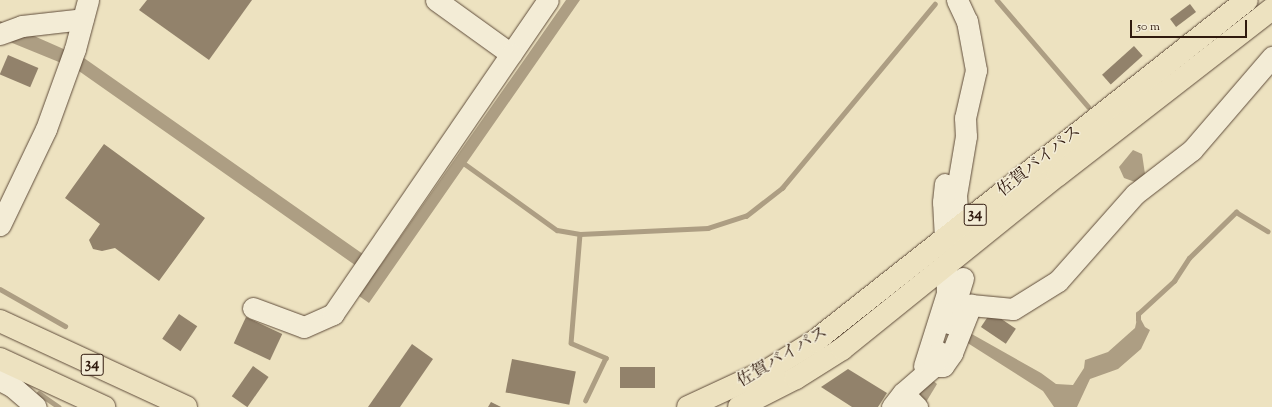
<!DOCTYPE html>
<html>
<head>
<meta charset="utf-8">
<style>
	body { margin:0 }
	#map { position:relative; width:1272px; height:407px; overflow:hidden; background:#ede2c0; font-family:"Sorts Mill Goudy","Noto Serif JP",serif }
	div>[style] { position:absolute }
	.water>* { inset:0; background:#ad9e83 }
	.stream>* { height:4.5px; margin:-2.25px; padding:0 2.25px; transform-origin:2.25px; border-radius:2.25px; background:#ad9e83 }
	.building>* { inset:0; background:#92826b; transform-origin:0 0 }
	.roads { filter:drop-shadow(0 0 1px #5f4c3a) drop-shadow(0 0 1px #5f4c3a) }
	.minor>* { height:21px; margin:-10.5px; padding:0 10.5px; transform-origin:10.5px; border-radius:10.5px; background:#f3ecd6 }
	.highway>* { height:22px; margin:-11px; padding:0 11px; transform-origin:11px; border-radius:11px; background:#ede2c0 }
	span { translate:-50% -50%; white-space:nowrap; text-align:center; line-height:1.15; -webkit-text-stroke:3px #f3ecd6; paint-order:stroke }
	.shield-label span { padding:1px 3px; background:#f3ecd6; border:1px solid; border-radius:3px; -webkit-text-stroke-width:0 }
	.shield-label { font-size:16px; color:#301a0e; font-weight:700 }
	.street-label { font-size:17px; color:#301a0e }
	.scale { position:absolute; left:1130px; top:20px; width:117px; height:18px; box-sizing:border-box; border:2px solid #301a0e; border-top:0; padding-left:5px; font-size:12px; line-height:14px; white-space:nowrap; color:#301a0e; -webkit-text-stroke:3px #f3ecd6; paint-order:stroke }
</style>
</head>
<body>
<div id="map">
	<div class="water">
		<div style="clip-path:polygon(566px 0,580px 0,369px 303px,359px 296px,372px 277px,76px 69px,0 38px,0 21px,84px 58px,380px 266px)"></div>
		<div style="clip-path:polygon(1133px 150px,1142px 154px,1145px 174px,1135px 182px,1124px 178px,1119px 167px)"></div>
		<div style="clip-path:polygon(1138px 314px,1145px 327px,1150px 330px,1141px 349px,1118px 369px,1090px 379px,1077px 407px,1054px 407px,1043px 391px,966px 342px,970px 333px,1041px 373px,1056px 384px,1073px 385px,1084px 368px,1085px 360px,1108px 352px,1135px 328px)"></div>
		<div style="clip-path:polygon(931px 379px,937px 384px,923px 407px,904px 407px)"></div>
	</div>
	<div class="stream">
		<div style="left:997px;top:0;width:140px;rotate:49.4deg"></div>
		<div style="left:465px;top:164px;width:113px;rotate:35.7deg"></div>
		<div style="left:557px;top:230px;width:23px;rotate:10deg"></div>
		<div style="left:580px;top:234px;width:128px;rotate:-2.7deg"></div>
		<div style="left:708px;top:228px;width:40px;rotate:-18deg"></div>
		<div style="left:746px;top:216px;width:46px;rotate:-37.9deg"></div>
		<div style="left:782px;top:188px;width:239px;rotate:-50.3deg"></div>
		<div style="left:580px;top:234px;width:109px;rotate:94.7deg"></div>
		<div style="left:571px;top:343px;width:38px;rotate:23deg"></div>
		<div style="left:606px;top:358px;width:47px;rotate:115.5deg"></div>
		<div style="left:0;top:289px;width:75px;rotate:29.6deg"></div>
		<div style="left:1138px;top:320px;width:6px;rotate:-90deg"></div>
		<div style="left:1138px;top:314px;width:49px;rotate:-42.5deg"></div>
		<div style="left:1174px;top:281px;width:27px;rotate:-57deg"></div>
		<div style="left:1189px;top:258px;width:66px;rotate:-44.4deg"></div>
		<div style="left:1236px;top:212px;width:37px;rotate:31deg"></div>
		<div style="left:39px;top:393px;width:24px;rotate:35deg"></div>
	</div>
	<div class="building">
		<div style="clip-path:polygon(147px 0,252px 0,209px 60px,139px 10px)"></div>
		<div style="left:1190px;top:4px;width:10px;height:25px;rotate:53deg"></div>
		<div style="left:1134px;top:46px;width:13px;height:43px;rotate:48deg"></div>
		<div style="left:8px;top:55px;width:33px;height:21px;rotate:23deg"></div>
		<div style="clip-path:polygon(104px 144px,205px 218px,159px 281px,115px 248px,102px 251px,93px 249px,89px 240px,100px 224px,65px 198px)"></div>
		<div style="left:991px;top:312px;width:30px;height:18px;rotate:34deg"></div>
		<div style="left:179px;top:314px;width:22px;height:30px;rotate:34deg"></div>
		<div style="left:246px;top:317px;width:40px;height:29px;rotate:25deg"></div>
		<div style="clip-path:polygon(412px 344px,433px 359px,400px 407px,368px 407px)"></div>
		<div style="left:512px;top:359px;width:65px;height:34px;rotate:11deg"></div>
		<div style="left:253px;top:366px;width:19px;height:37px;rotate:35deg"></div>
		<div style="left:620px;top:367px;width:35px;height:21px"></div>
		<div style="clip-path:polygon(848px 369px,887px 393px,878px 407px,852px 407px,821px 387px)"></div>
		<div style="clip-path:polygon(491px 402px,501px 407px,488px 407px)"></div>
	</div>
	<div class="roads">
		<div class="minor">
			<div style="left:436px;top:0;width:92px;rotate:35.8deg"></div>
			<div style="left:511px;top:54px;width:65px;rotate:-55.6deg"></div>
			<div style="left:957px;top:0;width:23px;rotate:65deg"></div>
			<div style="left:967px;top:21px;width:50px;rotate:79.6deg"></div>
			<div style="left:976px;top:70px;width:49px;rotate:102.9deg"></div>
			<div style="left:965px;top:118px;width:18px;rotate:87deg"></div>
			<div style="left:966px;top:136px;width:60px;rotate:99.6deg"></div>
			<div style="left:956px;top:195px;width:13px;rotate:86deg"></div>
			<div style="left:0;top:34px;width:23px;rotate:-20deg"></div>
			<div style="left:22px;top:26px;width:61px;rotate:-6.5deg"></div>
			<div style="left:0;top:225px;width:106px;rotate:-64.4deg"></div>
			<div style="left:46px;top:129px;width:85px;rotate:-70.1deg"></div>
			<div style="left:75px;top:49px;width:51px;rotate:-75.1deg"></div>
			<div style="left:945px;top:239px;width:37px;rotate:-93deg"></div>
			<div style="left:943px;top:202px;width:18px;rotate:-84deg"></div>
			<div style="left:253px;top:308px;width:54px;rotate:20.4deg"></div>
			<div style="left:304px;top:327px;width:32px;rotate:-24deg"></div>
			<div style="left:333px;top:314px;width:315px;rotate:-55.6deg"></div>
			<div style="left:949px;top:323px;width:47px;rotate:-72.7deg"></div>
			<div style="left:924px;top:366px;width:77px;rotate:-72.5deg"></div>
			<div style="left:947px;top:293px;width:28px;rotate:-92deg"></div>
			<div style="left:934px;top:366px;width:9px"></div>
			<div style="left:943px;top:366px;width:16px;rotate:-55deg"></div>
			<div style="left:952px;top:353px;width:52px;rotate:-68.4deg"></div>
			<div style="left:971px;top:305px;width:42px;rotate:5.4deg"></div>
			<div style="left:1013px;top:309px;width:53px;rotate:-31.9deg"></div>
			<div style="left:1058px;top:281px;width:116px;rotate:-48.5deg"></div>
			<div style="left:1135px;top:194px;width:72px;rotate:-37.7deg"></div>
			<div style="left:1192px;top:150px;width:123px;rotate:-49.3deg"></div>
			<div style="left:0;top:380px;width:15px;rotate:28deg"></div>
			<div style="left:13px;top:387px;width:30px;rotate:41deg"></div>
			<div style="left:903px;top:393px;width:20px;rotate:45deg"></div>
			<div style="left:892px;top:407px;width:18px;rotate:-52deg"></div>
			<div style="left:903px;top:393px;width:41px;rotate:-41.1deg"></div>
			<div style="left:934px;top:366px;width:15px;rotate:-70deg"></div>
		</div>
		<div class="highway">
			<div style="left:0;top:321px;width:205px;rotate:24.8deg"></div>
			<div style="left:0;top:359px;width:115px;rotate:24.8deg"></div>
			<div style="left:688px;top:407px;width:88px;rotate:-24.8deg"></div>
			<div style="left:768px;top:370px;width:55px;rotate:-31.7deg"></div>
			<div style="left:815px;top:341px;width:550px;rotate:-38.29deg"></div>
			<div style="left:739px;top:407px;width:64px;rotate:-27deg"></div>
			<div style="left:796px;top:378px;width:54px;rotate:-32.2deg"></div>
			<div style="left:842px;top:349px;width:277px;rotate:-38.9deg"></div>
			<div style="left:1058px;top:175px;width:271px;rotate:-37.8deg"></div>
		</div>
	</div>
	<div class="shield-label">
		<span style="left:975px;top:215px">34</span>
		<span style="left:92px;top:365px">34</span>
	</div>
	<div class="street-label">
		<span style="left:1040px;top:162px;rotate:-39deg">佐賀バイパス</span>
		<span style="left:783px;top:358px;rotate:-31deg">佐賀バイパス</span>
	</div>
	<div class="scale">50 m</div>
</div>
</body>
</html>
